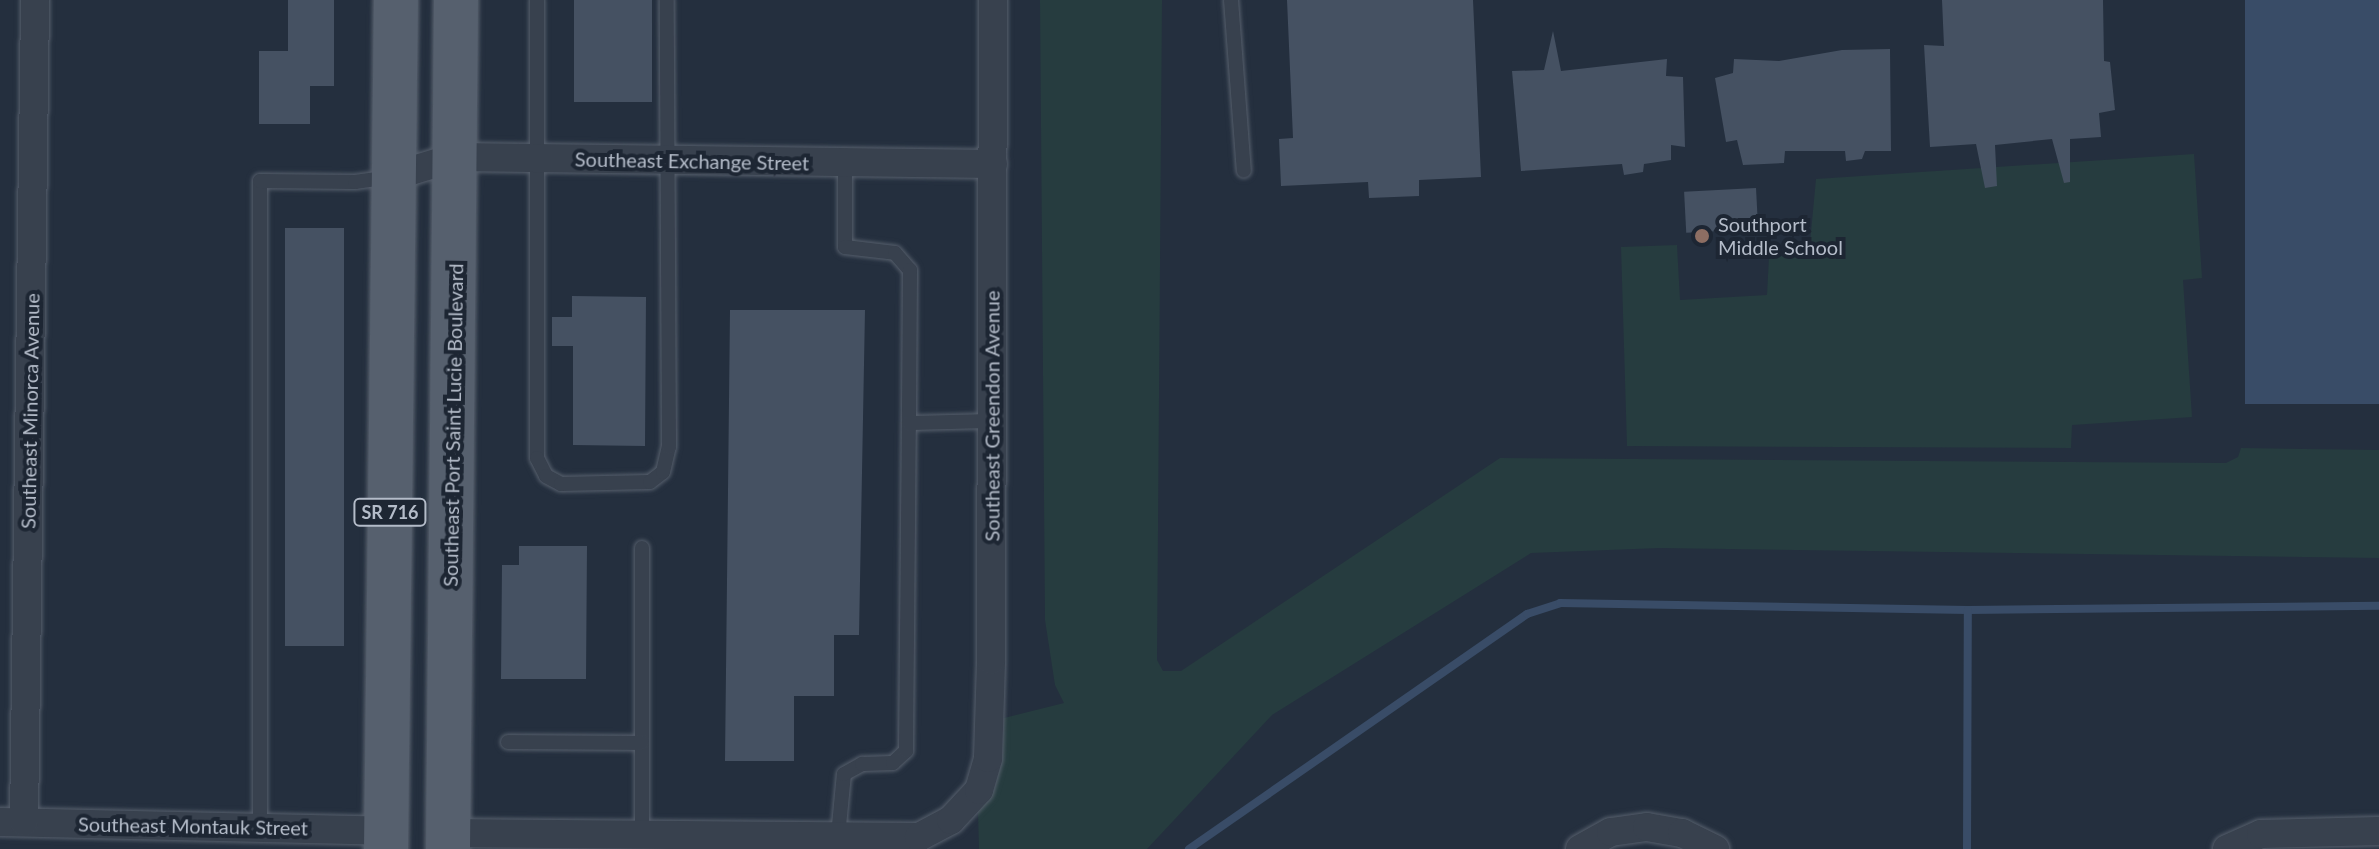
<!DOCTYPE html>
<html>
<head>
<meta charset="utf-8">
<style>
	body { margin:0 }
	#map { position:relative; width:2379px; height:849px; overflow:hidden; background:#242f3e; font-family:Lato,sans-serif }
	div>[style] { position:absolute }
	.green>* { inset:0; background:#263c3f }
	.water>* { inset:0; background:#394c67; transform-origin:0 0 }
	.stream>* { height:8px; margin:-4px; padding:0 4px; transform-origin:4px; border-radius:4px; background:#394c67 }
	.building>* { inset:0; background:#455162; transform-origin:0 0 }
	.roads { filter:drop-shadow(0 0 2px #565f6c) drop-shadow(0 0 2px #565f6c) }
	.lane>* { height:14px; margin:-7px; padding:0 7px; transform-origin:7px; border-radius:7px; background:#38414e }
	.street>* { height:28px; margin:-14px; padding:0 14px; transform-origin:14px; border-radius:14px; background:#38414e }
	.primary>* { height:44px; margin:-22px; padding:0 22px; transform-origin:22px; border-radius:22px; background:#56606e }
	.dots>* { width:22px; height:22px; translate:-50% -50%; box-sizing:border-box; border:4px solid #1d2633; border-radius:50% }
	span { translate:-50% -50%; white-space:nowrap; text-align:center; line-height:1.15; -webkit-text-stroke:8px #1d2633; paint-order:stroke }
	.shield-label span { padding:2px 6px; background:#1d2633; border:2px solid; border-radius:6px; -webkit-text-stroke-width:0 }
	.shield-label { font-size:18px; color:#b4bcc9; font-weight:700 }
	.street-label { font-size:20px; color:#b4bcc9 }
	.poi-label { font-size:20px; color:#b4bcc9 }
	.left { translate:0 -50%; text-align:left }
</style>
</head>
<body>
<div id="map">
	<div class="green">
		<div style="clip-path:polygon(1040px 0,1162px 0,1157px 660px,1163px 671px,1181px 671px,1500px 458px,2226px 463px,2238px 457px,2241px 448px,2379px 450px,2379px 558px,1660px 548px,1531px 553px,1272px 715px,1147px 849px,979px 849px,978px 812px,993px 793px,1002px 762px,1004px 718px,1064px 703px,1055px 685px,1045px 620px)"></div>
		<div style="clip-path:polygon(2194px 154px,2202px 278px,2183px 280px,2192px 417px,2072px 425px,2071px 448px,1627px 446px,1621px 247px,1677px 245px,1680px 300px,1767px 295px,1769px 257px,1809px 253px,1816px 179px)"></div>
	</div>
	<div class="water">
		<div style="left:2245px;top:0;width:134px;height:404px"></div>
	</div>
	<div class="stream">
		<div style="left:1189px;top:849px;width:412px;rotate:-34.8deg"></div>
		<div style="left:1527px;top:614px;width:35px;rotate:-18deg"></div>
		<div style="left:1560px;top:603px;width:408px;rotate:1deg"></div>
		<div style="left:1968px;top:610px;width:411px;rotate:-0.6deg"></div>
		<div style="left:1967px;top:849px;width:239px;rotate:-89.8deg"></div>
	</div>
	<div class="building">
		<div style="clip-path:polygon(288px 0,334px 0,334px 86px,310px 86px,310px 124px,259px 124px,259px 51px,288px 51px)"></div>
		<div style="left:574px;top:0;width:78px;height:102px"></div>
		<div style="clip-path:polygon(1287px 0,1473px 0,1481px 177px,1419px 180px,1419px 196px,1369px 198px,1368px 182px,1281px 186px,1279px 139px,1293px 138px)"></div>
		<div style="clip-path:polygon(1942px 0,2103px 0,2104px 61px,2110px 62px,2115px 110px,2099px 113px,2101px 137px,2070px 139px,2070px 182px,2064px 183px,2052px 139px,1995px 145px,1997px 186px,1985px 188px,1976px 144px,1930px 147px,1924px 45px,1944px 46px)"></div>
		<div style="clip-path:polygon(1553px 31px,1561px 71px,1667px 59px,1666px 76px,1683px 77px,1685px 147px,1671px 145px,1671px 160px,1644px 164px,1643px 172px,1624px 175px,1622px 164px,1521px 171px,1512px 71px,1544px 70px)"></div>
		<div style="clip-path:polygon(1890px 49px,1891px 151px,1865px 151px,1862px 159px,1846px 161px,1845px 151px,1785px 151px,1784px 163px,1743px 165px,1737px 140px,1726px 142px,1715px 78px,1733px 73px,1734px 59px,1779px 61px,1842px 50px)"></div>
		<div style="left:1756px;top:188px;width:41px;height:72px;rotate:87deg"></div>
		<div style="left:285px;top:228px;width:59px;height:418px"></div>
		<div style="clip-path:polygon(572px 296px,646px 297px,645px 446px,573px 445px,573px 346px,552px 346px,552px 317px,572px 317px)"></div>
		<div style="clip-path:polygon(730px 310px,865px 310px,859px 635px,834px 635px,834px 696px,794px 696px,794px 761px,725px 761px)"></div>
		<div style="clip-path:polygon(519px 546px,587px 546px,586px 679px,501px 679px,502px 565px,519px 565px)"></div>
	</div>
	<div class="roads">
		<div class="lane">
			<div style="left:537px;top:0;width:458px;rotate:90deg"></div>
			<div style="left:537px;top:458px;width:20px;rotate:63deg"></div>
			<div style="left:546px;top:476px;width:17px;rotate:28deg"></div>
			<div style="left:561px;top:484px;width:89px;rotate:-1.3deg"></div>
			<div style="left:650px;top:482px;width:16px;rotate:-38deg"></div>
			<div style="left:663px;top:472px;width:26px;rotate:-77deg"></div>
			<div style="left:669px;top:447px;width:447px;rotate:-90.3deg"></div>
			<div style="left:1231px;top:0;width:171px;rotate:85.7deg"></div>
			<div style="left:845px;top:163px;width:84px;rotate:90deg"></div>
			<div style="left:845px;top:247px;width:50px;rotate:6.8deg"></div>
			<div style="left:895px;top:253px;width:23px;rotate:49deg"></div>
			<div style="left:910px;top:270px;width:153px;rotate:90.4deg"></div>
			<div style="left:642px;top:548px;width:287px;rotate:90deg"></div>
			<div style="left:508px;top:742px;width:134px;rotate:0.4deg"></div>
			<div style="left:260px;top:827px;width:646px;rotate:-90deg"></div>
			<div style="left:260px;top:181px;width:95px;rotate:0.6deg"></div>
			<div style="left:355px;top:182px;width:35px;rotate:-8deg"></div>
			<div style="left:838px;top:836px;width:62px;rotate:-84.5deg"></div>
			<div style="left:844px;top:774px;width:21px;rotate:-29deg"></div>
			<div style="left:862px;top:764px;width:31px;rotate:-2deg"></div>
			<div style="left:893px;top:763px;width:18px;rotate:-43deg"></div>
			<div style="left:906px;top:751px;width:328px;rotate:-89.5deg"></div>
			<div style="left:909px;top:423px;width:83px;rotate:-1.4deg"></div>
		</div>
		<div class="street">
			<div style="left:394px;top:176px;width:65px;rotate:-17deg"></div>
			<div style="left:456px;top:157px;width:537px;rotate:0.75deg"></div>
			<div style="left:0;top:822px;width:386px;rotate:1.3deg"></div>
			<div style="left:24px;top:822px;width:822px;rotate:-89.23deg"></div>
			<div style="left:448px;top:833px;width:471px;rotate:0.5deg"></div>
			<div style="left:919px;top:837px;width:36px;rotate:-28deg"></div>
			<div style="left:951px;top:820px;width:41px;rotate:-47deg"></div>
			<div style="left:979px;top:790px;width:33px;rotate:-74deg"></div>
			<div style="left:988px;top:758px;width:98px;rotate:-88.2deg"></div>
			<div style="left:991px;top:660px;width:660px;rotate:-89.83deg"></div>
			<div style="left:1580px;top:849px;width:35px;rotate:-29deg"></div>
			<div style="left:1611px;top:832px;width:36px;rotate:-8deg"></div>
			<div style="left:1647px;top:827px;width:36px;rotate:10deg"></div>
			<div style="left:1682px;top:833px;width:37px;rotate:26deg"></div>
			<div style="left:2227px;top:849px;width:37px;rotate:-24deg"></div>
			<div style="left:2261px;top:834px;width:118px;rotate:-1.5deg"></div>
		</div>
		<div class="primary">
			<div style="left:386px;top:849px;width:849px;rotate:-89.33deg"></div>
			<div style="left:448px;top:849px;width:849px;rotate:-89.46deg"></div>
		</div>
	</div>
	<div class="dots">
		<div style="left:1702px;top:236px;background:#8d6e63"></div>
	</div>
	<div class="shield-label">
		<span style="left:390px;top:512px">SR 716</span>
	</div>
	<div class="street-label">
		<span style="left:692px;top:161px;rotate:1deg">Southeast Exchange Street</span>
		<span style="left:30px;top:411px;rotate:-89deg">Southeast Minorca Avenue</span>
		<span style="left:992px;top:416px;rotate:-90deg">Southeast Greendon Avenue</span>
		<span style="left:453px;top:425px;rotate:-89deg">Southeast Port Saint Lucie Boulevard</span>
		<span style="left:193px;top:826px;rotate:1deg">Southeast Montauk Street</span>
	</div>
	<div class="poi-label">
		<span class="left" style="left:1718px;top:236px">Southport<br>Middle School</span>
	</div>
</div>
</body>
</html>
